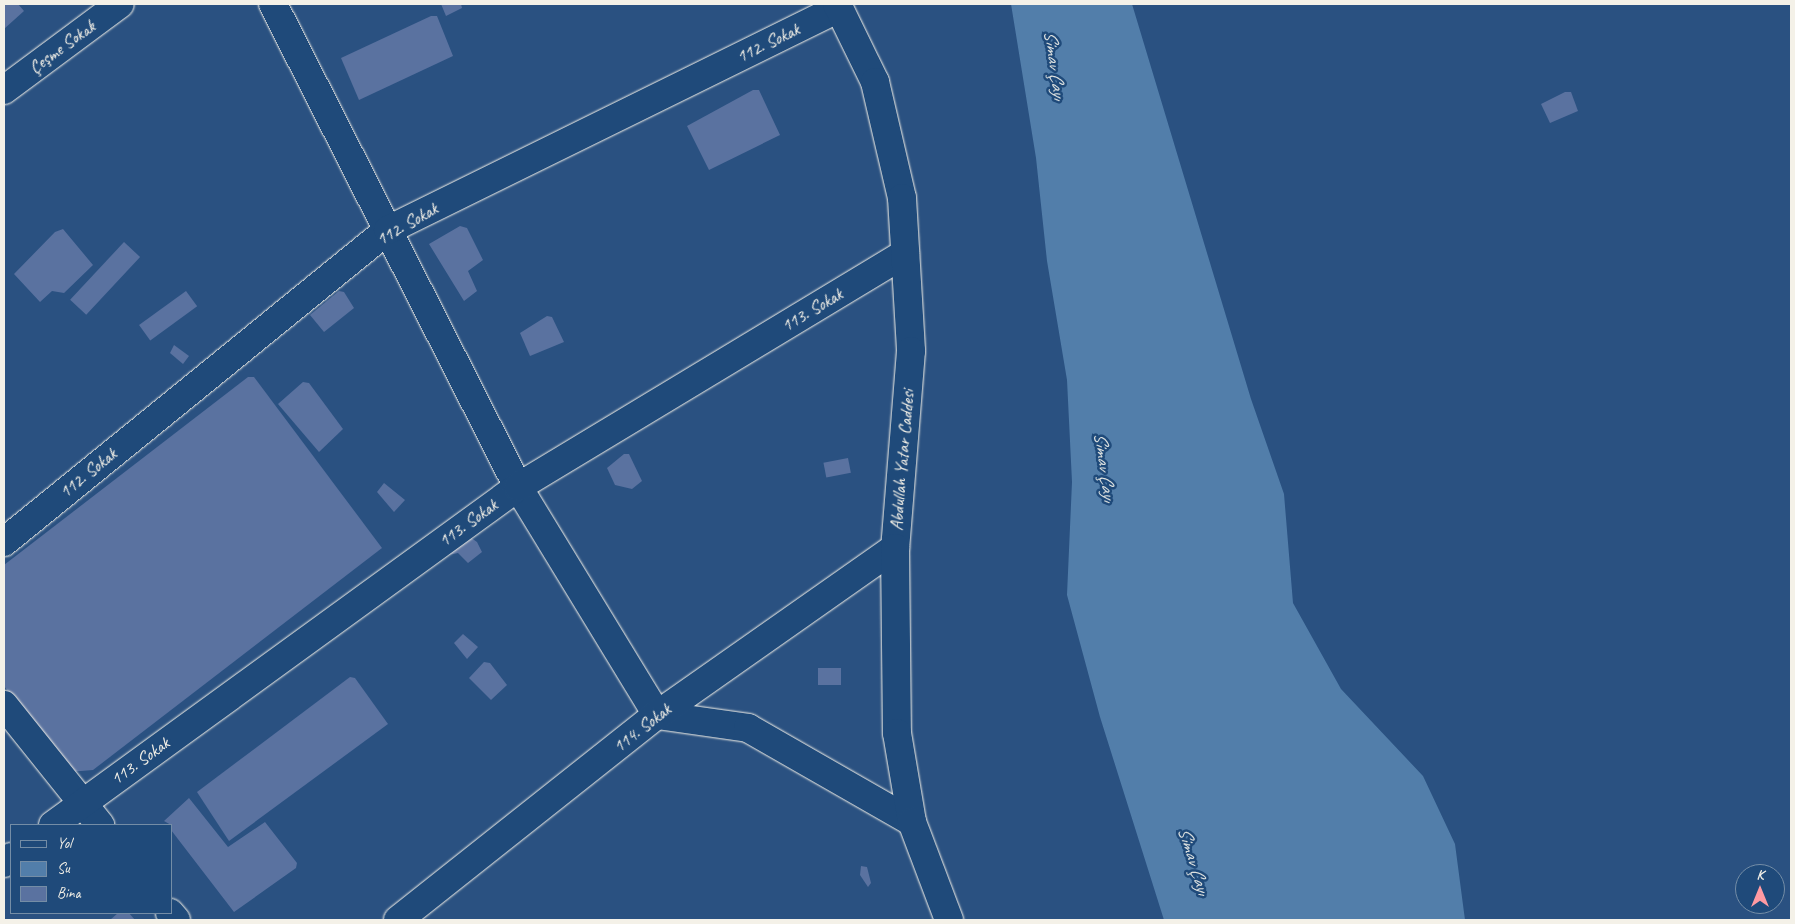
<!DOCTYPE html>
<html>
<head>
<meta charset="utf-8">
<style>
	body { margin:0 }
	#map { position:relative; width:1795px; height:924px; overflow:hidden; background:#2a5181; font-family:Caveat,sans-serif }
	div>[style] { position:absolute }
	.water>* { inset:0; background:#527eaa }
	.building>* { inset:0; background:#5a72a0; transform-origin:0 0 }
	.roads { filter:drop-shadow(0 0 1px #f4f1e8) drop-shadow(0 0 1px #f4f1e8) }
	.street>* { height:28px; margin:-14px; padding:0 14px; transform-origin:14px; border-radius:14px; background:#1f4a7a }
	.secondary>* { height:28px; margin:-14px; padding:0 14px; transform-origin:14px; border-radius:14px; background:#1f4a7a }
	span { translate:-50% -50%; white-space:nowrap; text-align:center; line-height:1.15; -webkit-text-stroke:5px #1f4a7a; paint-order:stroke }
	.street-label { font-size:18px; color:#f4f1e8 }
	.water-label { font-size:19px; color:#dce0df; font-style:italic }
	.frame { position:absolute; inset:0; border:5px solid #f4f1e8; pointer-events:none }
	.legend { position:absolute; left:10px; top:824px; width:162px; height:90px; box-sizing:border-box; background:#1f4a7a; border:1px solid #748da6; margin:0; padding:6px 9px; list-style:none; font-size:15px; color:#f4f1e8 }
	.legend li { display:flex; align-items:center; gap:10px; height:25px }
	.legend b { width:25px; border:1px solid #748da6 }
	.north { position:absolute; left:1735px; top:864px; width:50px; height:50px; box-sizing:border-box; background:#1f4a7a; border:1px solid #748da6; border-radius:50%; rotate:0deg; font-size:14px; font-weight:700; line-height:20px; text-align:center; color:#f4f1e8 }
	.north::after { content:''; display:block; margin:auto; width:18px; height:22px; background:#ff9aa2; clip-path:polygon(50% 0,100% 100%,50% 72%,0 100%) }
</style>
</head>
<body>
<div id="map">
	<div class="water">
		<div style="clip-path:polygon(1011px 4px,1132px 4px,1251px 399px,1284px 494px,1293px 603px,1341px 689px,1423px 776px,1455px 844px,1465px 920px,1164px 920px,1100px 717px,1067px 595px,1072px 482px,1067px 380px,1047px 261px,1036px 158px)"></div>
	</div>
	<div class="building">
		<div style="clip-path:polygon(4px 4px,18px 4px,24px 11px,4px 29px)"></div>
		<div style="clip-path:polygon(441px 4px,461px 4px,462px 8px,446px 16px)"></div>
		<div style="clip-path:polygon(431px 16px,437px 16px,453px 56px,359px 100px,341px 58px)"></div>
		<div style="clip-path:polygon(753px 90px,759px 90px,780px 135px,709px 170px,687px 126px)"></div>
		<div style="clip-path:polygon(1565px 92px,1571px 92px,1578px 111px,1550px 123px,1541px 104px)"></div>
		<div style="clip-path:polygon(460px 226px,467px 228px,483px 260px,468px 271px,477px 291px,464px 301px,429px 244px)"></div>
		<div style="clip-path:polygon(63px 229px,93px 265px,64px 293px,52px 291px,40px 302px,14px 274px,55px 232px)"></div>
		<div style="left:124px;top:242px;width:22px;height:79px;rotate:43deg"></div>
		<div style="left:186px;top:291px;width:19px;height:58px;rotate:54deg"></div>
		<div style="clip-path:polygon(339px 291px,344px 292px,354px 308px,324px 332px,310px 315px)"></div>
		<div style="clip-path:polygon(547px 316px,552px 317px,564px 342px,530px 356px,520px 333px)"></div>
		<div style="clip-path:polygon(174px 345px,189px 356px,183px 364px,170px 353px)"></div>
		<div style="clip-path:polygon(248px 377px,254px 377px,382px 548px,93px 770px,69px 772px,4px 686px,4px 565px)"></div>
		<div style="clip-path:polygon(303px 382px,309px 383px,343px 429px,319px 452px,278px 404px)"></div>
		<div style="clip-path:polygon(624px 454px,629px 454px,642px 481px,632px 489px,615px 485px,607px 468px)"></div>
		<div style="left:848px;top:458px;width:15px;height:25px;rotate:79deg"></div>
		<div style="clip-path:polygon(384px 483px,405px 500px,394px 512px,377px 492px)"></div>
		<div style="clip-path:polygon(467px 535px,477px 542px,482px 552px,468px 563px,458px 553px,448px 555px,447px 551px)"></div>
		<div style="clip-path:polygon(463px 634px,478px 647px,467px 659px,454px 643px)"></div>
		<div style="clip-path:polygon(484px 662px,490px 663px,507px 685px,491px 700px,469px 678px)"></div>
		<div style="left:818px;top:668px;width:23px;height:17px"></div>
		<div style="clip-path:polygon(350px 677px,355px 678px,388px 724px,229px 841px,197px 792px)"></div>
		<div style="clip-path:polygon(189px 798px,228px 847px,265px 822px,297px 863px,296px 868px,234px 912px,171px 830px,171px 825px,164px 821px)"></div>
		<div style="clip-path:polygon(861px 866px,867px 867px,871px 883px,868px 887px,860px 875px)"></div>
		<div style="clip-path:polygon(118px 913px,129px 913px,135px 920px,110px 920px)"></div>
	</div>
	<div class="roads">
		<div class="street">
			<div style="left:273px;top:4px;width:542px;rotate:63.1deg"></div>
			<div style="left:518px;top:487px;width:267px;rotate:58.6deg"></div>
			<div style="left:657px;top:715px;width:92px;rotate:8.1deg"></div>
			<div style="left:748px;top:728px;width:189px;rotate:29.8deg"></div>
			<div style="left:4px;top:90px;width:144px;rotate:-36.6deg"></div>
			<div style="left:4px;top:542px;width:495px;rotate:-39.1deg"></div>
			<div style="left:388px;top:230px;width:503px;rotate:-26.21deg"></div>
			<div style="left:4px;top:705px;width:154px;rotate:51.3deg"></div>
			<div style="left:53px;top:825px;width:575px;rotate:-36.01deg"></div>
			<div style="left:518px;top:487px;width:452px;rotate:-31.1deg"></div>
			<div style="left:4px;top:863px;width:9px;rotate:-41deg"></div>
			<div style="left:170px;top:913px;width:9px;rotate:49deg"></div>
			<div style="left:398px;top:920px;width:330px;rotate:-38.4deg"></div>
			<div style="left:657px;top:715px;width:291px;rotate:-35.1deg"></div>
		</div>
		<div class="secondary">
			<div style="left:837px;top:4px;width:87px;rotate:64deg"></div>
			<div style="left:875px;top:82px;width:119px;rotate:76.9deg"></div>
			<div style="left:902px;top:198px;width:153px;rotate:86.6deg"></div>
			<div style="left:911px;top:351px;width:198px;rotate:94.6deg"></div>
			<div style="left:895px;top:548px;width:185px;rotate:89.4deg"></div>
			<div style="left:897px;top:733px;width:90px;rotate:80.4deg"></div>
			<div style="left:912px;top:822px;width:105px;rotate:69.3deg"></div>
		</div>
	</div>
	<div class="street-label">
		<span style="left:768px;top:43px;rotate:-26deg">112. Sokak</span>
		<span style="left:62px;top:47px;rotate:-36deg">Çeşme Sokak</span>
		<span style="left:407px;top:224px;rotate:-30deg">112. Sokak</span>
		<span style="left:812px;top:310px;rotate:-31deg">113. Sokak</span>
		<span style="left:902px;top:460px;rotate:-85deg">Abdullah Yatar Caddesi</span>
		<span style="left:88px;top:473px;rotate:-39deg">112. Sokak</span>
		<span style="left:468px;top:523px;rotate:-36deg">113. Sokak</span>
		<span style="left:642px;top:728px;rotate:-38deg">114. Sokak</span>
		<span style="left:140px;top:761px;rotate:-36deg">113. Sokak</span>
	</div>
	<div class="water-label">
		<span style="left:1054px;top:65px;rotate:82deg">Simav Çayı</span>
		<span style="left:1104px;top:467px;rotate:82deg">Simav Çayı</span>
		<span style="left:1193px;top:861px;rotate:73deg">Simav Çayı</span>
	</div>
	<div class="frame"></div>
	<ul class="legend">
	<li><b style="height:6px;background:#1f4a7a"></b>Yol</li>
	<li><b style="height:14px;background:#527eaa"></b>Su</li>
	<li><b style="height:14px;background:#5a72a0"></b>Bina</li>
	</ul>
	<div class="north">K</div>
</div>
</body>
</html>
